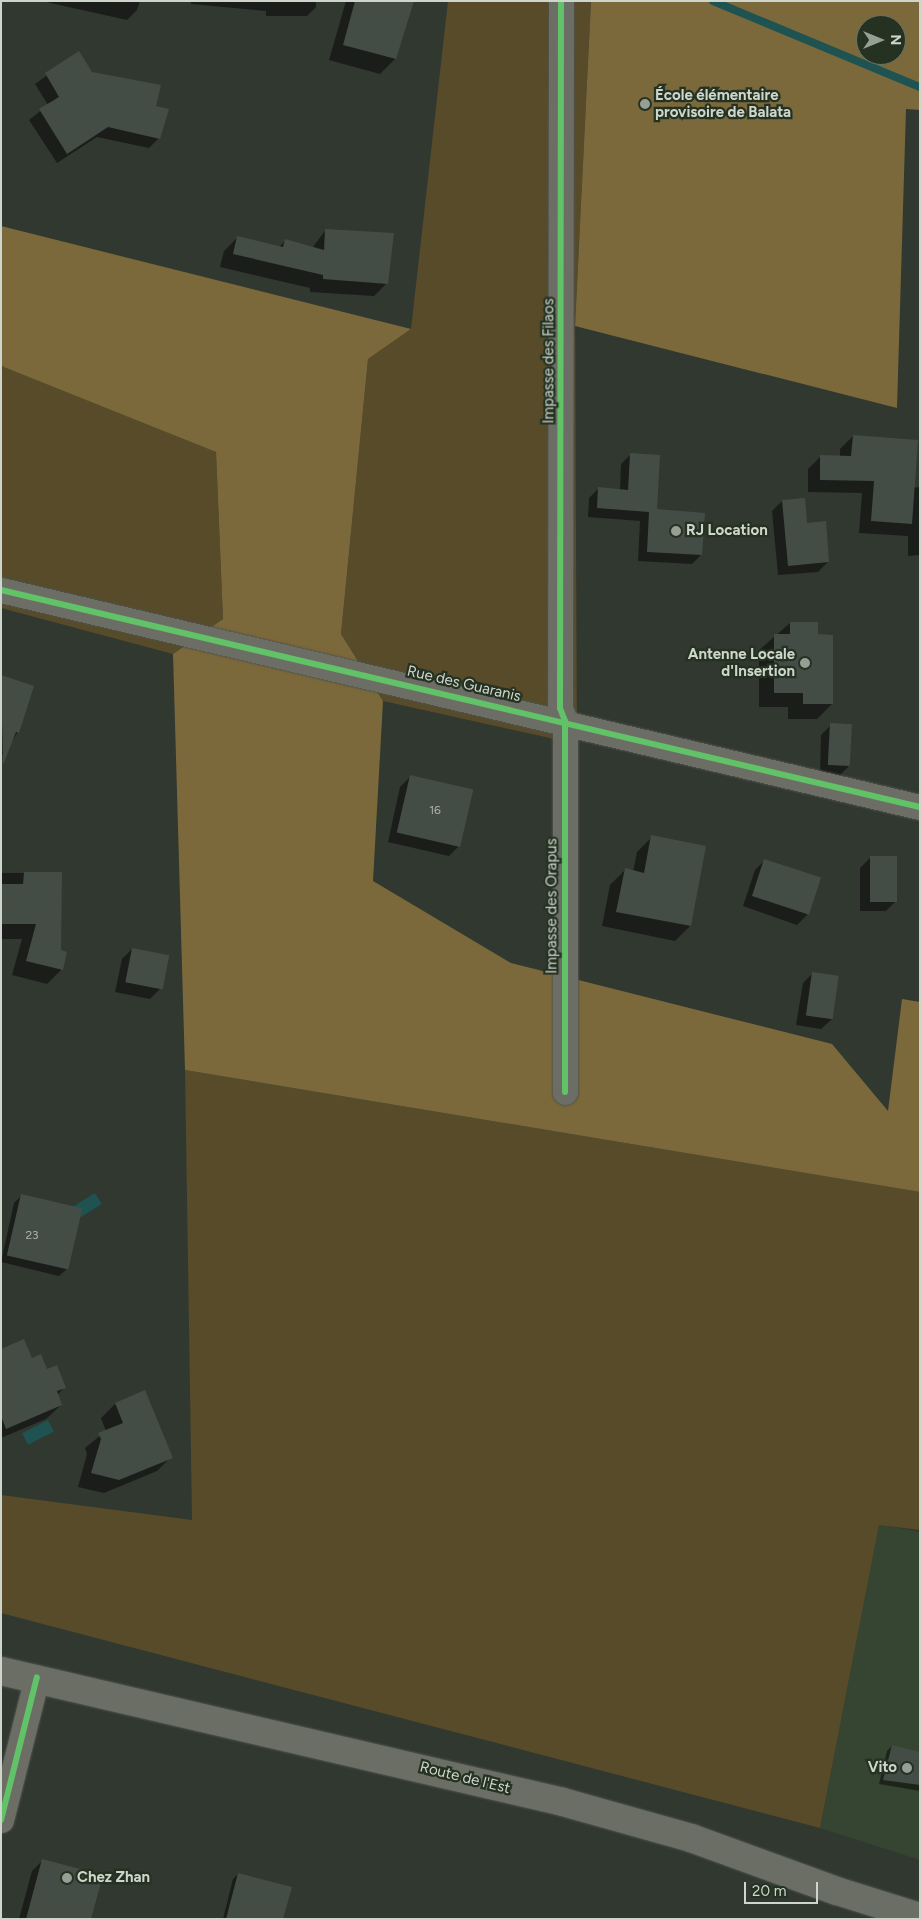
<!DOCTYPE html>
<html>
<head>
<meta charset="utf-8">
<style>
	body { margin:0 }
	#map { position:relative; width:921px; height:1920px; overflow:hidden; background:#313830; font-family:Figtree,sans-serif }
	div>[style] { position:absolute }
	.built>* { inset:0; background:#354531 }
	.green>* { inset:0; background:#574b2a }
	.forest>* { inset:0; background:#7b693c }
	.water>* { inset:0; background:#1e5352; transform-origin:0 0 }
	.shadow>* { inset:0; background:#0007 }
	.stream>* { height:8px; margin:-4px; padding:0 4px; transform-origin:4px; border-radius:4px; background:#1e5352 }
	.building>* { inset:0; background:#444c46; transform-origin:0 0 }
	.roads { filter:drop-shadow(0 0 1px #4e544d) drop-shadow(0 0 1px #4e544d) }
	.minor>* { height:25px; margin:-12.5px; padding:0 12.5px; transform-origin:12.5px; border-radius:12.5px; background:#6c6e66 }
	.primary>* { height:28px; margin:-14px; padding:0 14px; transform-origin:14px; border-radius:14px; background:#6b6e64 }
	.cycleway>* { height:6px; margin:-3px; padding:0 3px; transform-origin:3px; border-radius:3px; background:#61c268 }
	.dots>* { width:14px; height:14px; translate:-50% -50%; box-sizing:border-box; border:2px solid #253222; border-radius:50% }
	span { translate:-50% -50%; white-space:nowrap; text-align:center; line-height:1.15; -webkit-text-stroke:4.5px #253222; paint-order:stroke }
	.number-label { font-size:12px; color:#acb4aa }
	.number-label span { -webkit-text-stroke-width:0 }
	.poi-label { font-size:15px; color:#ced6cc; font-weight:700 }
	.left { translate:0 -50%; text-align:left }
	.right { translate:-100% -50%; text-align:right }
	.street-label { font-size:15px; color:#ced6cc }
	.frame { position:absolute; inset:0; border:2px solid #ced6cc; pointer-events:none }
	.north { position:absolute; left:856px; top:15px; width:50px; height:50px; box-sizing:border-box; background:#253222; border:1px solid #697466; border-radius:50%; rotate:90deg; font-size:14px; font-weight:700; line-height:20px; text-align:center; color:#ced6cc }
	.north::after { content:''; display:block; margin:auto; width:18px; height:22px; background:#979f95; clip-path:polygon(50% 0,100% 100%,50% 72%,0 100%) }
	.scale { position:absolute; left:744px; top:1882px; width:74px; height:22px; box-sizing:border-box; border:2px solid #ced6cc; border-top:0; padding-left:6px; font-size:15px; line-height:18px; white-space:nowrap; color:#ced6cc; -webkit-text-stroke:4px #253222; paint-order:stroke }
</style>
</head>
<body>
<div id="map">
	<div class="built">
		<div style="clip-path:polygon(879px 1524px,920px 1532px,920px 1860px,820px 1828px)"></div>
	</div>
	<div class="green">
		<div style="clip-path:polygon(448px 1px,591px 1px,575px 326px,577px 744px,383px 701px,341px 634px,368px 359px,411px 329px)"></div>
		<div style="clip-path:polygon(1px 364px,216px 452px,223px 619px,173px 654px,1px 608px)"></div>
		<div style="clip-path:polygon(185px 1070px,920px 1192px,920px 1530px,879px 1525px,820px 1828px,1px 1613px,1px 1495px,192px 1520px)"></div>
	</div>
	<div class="forest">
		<div style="clip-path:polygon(evenodd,591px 1px,920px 1px,920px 110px,906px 109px,897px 408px,575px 326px,591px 1px,866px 25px,896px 25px,896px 55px,866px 55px,866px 25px)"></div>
		<div style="clip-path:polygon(1px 226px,411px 329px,368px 359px,341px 634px,383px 701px,373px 881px,511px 963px,832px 1044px,888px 1111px,902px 999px,920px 1002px,920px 1192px,185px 1070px,173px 654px,223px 619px,216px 452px,4px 367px,1px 364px)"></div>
	</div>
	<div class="water">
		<div style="left:95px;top:1193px;width:13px;height:28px;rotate:58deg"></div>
		<div style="left:48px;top:1420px;width:13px;height:29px;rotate:63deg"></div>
	</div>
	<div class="shadow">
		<div style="clip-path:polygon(140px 1px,137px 10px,127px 20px,46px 2px)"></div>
		<div style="clip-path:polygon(191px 1px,316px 1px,316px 7px,307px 16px,266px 16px,266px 11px,191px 4px)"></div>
		<div style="clip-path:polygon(346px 1px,409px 1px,395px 59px,380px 74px,329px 60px)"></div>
		<div style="clip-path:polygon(78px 53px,92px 73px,155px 107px,159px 138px,149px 148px,97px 137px,57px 163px,29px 120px,48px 105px,35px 84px)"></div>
		<div style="clip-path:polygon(325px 231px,387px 283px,374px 296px,310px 292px,310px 288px,220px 267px,224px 251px,237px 238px,279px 247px,285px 241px,312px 248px)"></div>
		<div style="clip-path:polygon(853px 436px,913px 488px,920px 487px,920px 555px,908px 556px,908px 536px,859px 533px,862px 493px,808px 492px,808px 469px,821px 456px,840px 457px,840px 449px)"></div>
		<div style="clip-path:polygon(631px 454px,656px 511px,701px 555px,692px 564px,638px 561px,640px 521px,588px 517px,589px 498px,598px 489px,620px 490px,621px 464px)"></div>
		<div style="clip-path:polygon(782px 501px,806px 524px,828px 562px,818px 572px,778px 575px,772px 511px)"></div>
		<div style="clip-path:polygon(790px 623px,817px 636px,832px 704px,817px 719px,788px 719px,788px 707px,759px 707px,759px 650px)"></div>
		<div style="clip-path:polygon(1px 676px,18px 732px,1px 757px)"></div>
		<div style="clip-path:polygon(831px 725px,850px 765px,840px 775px,820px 774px,821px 735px)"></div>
		<div style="clip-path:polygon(410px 777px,459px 846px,449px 856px,388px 842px,400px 787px)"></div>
		<div style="clip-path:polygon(652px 837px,690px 926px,675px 941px,602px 926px,610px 885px,625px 870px,633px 872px,637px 852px)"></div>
		<div style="clip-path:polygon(870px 858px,896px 901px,886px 911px,860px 911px,860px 868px)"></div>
		<div style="clip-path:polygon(765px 860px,819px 879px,807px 915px,797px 925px,743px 906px,755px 870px)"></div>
		<div style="clip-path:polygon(1px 873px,60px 873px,60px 951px,66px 953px,61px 970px,47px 984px,12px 975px,22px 939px,1px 939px)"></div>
		<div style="clip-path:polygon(132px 949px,160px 989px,150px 999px,115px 992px,122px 959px)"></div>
		<div style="clip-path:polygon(813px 973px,832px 1019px,821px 1029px,796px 1025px,803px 983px)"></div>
		<div style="clip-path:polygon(22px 1195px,67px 1269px,59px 1276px,1px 1262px,14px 1203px)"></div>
		<div style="clip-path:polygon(1px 1350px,31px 1360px,64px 1388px,57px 1395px,61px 1405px,46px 1419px,1px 1438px)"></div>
		<div style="clip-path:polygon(144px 1392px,171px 1457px,157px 1471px,104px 1493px,78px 1487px,87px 1454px,85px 1448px,106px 1431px,101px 1418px,115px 1404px)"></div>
		<div style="clip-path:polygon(892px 1746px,920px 1754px,920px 1791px,879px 1784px,887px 1751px)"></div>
		<div style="clip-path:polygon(42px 1861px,90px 1919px,19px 1919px,32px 1871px)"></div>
		<div style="clip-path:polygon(238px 1874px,282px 1919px,223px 1919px,233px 1879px)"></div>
	</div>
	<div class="stream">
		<div style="left:713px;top:1px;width:224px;rotate:22.6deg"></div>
	</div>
	<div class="building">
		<div style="clip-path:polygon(355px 1px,414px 1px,396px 59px,343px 45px)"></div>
		<div style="clip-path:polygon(79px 51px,92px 72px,161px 85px,156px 106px,169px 109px,160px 139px,108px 127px,67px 154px,39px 109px,59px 97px,45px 73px)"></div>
		<div style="clip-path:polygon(325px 229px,394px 233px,388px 284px,323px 279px,323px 275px,233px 254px,237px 236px,283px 247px,285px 239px,324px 250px)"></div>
		<div style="clip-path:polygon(853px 435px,918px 440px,912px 524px,871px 521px,874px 481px,820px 480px,820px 455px,851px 456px)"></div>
		<div style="clip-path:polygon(630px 453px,660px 455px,657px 509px,705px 513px,702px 555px,647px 552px,649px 512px,597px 508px,598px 487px,628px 490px)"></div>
		<div style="clip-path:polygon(805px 498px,807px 523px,826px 521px,829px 562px,788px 566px,782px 500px)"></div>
		<div style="clip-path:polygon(790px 622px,818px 622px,818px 634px,833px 635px,833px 704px,803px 704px,803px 693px,774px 693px,774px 634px,790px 634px)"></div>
		<div style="clip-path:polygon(1px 675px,34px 686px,19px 733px,16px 732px,3px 765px)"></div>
		<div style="left:830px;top:723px;width:22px;height:42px;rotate:3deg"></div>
		<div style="left:410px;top:775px;width:65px;height:59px;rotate:13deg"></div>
		<div style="clip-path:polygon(651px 835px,706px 846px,691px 926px,616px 912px,625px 868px,644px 873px)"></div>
		<div style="left:870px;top:856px;width:27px;height:46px"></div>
		<div style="left:764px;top:859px;width:60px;height:39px;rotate:18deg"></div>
		<div style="clip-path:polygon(24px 872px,62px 872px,61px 950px,67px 952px,63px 970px,26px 961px,36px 924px,1px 924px,1px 884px,23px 884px)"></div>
		<div style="left:132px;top:948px;width:38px;height:35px;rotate:11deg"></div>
		<div style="left:812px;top:972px;width:27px;height:44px;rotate:8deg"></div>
		<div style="left:21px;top:1194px;width:63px;height:63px;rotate:13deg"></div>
		<div style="clip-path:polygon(24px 1339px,32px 1358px,41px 1354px,47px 1369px,57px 1365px,66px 1388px,57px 1391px,62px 1405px,6px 1429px,1px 1416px,1px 1349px)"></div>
		<div style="clip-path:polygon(145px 1390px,173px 1458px,119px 1480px,91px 1473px,101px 1439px,98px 1433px,123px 1423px,115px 1403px)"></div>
		<div style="clip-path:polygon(892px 1745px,920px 1752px,920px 1785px,883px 1780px)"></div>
		<div style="clip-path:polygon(42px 1859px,103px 1875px,91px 1919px,26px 1919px)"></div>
		<div style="clip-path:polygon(238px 1873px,292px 1887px,283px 1919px,226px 1919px)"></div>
	</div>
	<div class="roads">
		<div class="minor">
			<div style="left:561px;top:1px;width:707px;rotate:90.08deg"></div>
			<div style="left:560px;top:708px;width:14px;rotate:69deg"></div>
			<div style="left:565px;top:721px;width:371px;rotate:90deg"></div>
			<div style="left:1px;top:590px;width:944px;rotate:13.29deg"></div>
			<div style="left:1px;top:1820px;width:147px;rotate:-75.9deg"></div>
		</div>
		<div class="primary">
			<div style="left:1px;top:1671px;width:577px;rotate:13.12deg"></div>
			<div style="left:563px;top:1802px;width:133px;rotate:15.7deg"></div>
			<div style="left:691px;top:1838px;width:155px;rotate:20deg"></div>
			<div style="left:837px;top:1891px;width:87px;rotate:17.4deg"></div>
		</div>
	</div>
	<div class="cycleway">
		<div style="left:561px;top:1px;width:707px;rotate:90.08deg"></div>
		<div style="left:560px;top:708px;width:14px;rotate:69deg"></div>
		<div style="left:565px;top:721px;width:371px;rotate:90deg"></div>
		<div style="left:1px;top:590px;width:944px;rotate:13.29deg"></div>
		<div style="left:1px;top:1820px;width:147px;rotate:-75.9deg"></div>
	</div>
	<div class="dots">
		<div style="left:645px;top:104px;background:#979f95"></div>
		<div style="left:676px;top:531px;background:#979f95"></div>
		<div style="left:805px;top:663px;background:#979f95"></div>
		<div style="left:907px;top:1768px;background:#979f95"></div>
		<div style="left:67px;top:1878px;background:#979f95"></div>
	</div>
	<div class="number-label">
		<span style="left:435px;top:811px">16</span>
		<span style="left:32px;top:1236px">23</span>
	</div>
	<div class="poi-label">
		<span class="left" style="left:655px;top:104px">École élémentaire<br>provisoire de Balata</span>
		<span class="left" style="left:686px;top:531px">RJ Location</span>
		<span class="right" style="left:795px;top:663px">Antenne Locale<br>d'Insertion</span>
		<span class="right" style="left:897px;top:1768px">Vito</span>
		<span class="left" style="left:77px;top:1878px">Chez Zhan</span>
	</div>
	<div class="street-label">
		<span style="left:549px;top:361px;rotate:-90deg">Impasse des Filaos</span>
		<span style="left:464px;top:684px;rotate:13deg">Rue des Guaranis</span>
		<span style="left:552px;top:906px;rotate:-90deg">Impasse des Orapus</span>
		<span style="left:465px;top:1778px;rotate:14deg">Route de l'Est</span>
	</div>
	<div class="frame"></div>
	<div class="north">N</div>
	<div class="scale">20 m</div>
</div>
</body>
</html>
